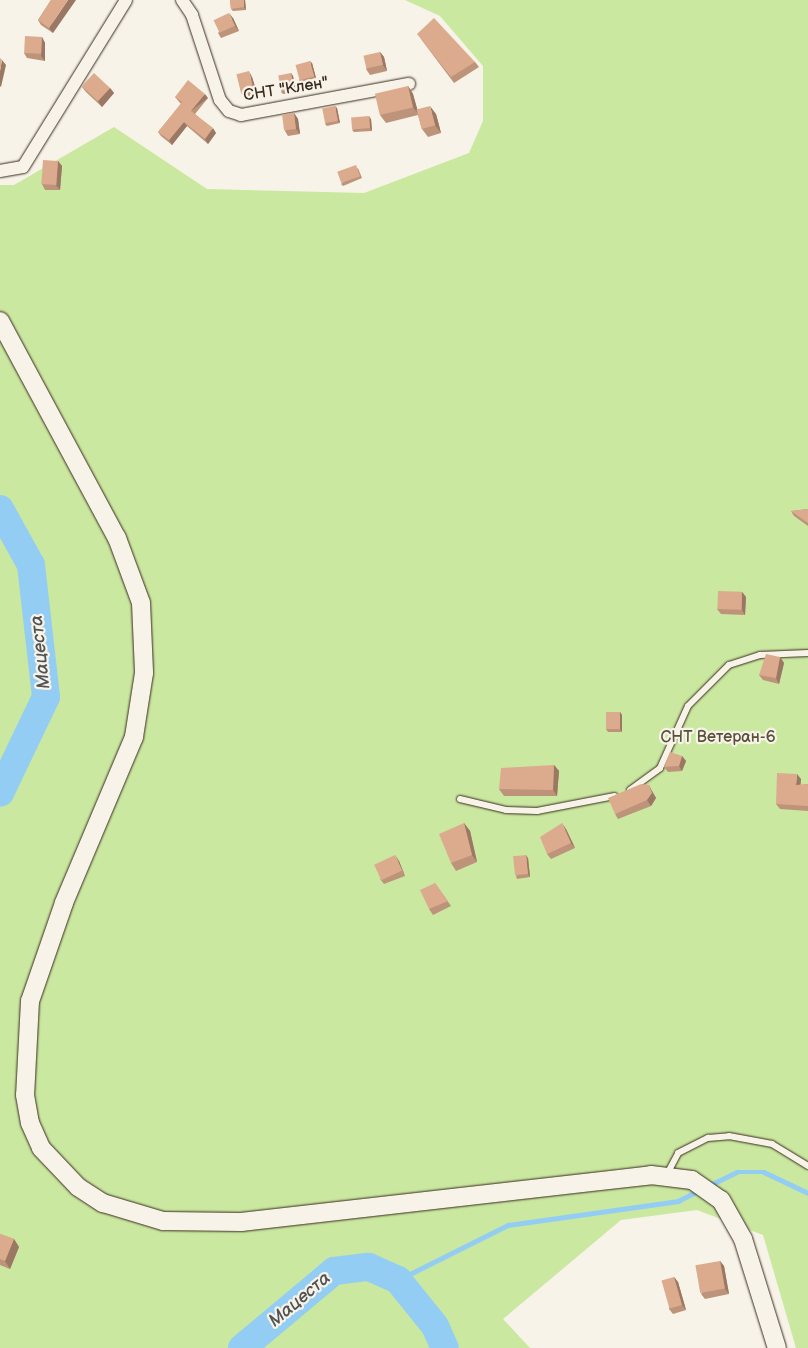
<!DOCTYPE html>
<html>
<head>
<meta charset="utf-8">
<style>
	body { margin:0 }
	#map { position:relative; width:808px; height:1348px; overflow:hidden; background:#f7f3e8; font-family:"Balsamiq Sans",sans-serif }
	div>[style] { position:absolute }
	.green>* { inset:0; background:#cae8a0 }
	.stream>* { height:4.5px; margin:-2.25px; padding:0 2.25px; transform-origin:2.25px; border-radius:2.25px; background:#94cdf4 }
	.river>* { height:28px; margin:-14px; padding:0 14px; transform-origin:14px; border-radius:14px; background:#94cdf4 }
	.roads { filter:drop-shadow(0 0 1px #3b2a1e) drop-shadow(0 0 1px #3b2a1e) }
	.lane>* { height:6px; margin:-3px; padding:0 3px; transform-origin:3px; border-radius:3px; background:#f7f3e8 }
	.street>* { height:12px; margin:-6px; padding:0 6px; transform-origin:6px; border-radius:6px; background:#f7f3e8 }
	.secondary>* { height:18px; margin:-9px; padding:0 9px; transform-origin:9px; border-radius:9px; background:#f7f3e8 }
	.wall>* { inset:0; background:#bd937a }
	.shaded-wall>* { inset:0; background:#9a7863; transform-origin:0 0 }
	.building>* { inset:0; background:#dcab8e; transform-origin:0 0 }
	span { translate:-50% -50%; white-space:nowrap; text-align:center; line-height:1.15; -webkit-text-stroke:4.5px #f7f3e8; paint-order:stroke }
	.street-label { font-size:16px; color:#3b2a1e }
	.park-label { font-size:16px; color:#585038 }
	.water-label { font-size:18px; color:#515354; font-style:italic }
</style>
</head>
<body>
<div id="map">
	<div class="green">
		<div style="clip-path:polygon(405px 0,808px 0,808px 1348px,796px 1348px,763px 1235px,697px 1210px,621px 1220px,503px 1319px,530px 1348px,0 1348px,0 185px,14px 185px,114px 127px,207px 189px,364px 193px,469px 153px,483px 121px,483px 66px,440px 16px)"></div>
	</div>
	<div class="stream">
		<div style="left:708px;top:1186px;width:32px;rotate:-26deg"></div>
		<div style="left:737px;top:1172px;width:27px"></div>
		<div style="left:764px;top:1172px;width:49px;rotate:25.5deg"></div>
		<div style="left:398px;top:1280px;width:123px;rotate:-26.6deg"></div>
		<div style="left:508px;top:1225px;width:172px;rotate:-8deg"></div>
		<div style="left:678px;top:1201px;width:22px;rotate:-27deg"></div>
	</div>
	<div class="river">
		<div style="left:0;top:509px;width:64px;rotate:61deg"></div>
		<div style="left:31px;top:565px;width:133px;rotate:83.5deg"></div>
		<div style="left:46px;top:697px;width:106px;rotate:115.6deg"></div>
		<div style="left:242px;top:1348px;width:120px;rotate:-39.9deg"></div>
		<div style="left:334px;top:1271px;width:35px;rotate:-7deg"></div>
		<div style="left:369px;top:1267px;width:32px;rotate:24deg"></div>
		<div style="left:398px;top:1280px;width:59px;rotate:51.2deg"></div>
		<div style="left:435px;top:1326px;width:24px;rotate:66deg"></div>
	</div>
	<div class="roads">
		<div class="lane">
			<div style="left:630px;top:790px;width:37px;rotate:-36deg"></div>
			<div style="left:660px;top:768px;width:68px;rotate:-65.7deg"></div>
			<div style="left:688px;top:706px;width:58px;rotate:-45deg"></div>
			<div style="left:729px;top:665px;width:33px;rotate:-18deg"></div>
			<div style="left:760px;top:655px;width:48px;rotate:-2.4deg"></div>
			<div style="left:460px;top:799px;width:47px;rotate:13.4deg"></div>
			<div style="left:506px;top:810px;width:31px;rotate:2deg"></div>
			<div style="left:537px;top:811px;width:79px;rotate:-10.9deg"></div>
			<div style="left:666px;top:1176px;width:26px;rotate:-62deg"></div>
			<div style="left:678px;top:1153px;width:34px;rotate:-27deg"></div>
			<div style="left:708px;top:1138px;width:21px;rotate:-5deg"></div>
			<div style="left:729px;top:1136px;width:44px;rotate:10.5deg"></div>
			<div style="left:772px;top:1144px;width:42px;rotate:31.4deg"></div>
		</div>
		<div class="street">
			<div style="left:182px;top:0;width:18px;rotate:56deg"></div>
			<div style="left:192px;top:15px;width:89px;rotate:71.8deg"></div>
			<div style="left:220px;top:100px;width:14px;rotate:51deg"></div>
			<div style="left:229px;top:111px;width:13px;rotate:18deg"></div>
			<div style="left:241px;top:115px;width:171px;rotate:-10.5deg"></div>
			<div style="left:0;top:171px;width:23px;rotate:-10deg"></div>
			<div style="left:23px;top:167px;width:196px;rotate:-58.3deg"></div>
		</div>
		<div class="secondary">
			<div style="left:0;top:321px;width:247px;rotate:61.7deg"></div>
			<div style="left:117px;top:538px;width:69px;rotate:69.7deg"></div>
			<div style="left:141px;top:603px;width:70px;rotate:87.5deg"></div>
			<div style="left:144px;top:673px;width:65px;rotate:98.9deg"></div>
			<div style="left:134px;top:737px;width:180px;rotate:112.9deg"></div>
			<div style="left:64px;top:903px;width:104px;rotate:109.1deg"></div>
			<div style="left:30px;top:1001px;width:94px;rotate:93deg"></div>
			<div style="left:25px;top:1095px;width:28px;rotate:80deg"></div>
			<div style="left:30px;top:1123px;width:27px;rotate:66deg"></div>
			<div style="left:41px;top:1148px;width:54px;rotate:46.5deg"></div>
			<div style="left:78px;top:1187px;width:30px;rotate:33deg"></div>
			<div style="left:103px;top:1203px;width:63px;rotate:16.7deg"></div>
			<div style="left:163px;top:1221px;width:78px;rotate:0.7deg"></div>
			<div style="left:241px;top:1222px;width:413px;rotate:-6.5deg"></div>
			<div style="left:651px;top:1175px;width:41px;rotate:7deg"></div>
			<div style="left:692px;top:1180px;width:35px;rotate:35deg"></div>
			<div style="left:721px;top:1200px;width:45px;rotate:60.6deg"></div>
			<div style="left:743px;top:1239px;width:114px;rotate:72.7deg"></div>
		</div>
	</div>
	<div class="wall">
		<div style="clip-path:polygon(51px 0,53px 33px,41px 25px,38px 20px)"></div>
		<div style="clip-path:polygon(230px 0,245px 0,246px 10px,233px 11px,231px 9px)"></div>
		<div style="clip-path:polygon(233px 18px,239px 31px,221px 38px,218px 33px)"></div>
		<div style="clip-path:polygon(42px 37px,45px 43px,45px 61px,27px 58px,24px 53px)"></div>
		<div style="clip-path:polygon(421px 39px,475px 62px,479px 67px,454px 83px)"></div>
		<div style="clip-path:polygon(380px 52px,384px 57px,387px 71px,370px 75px,366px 69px)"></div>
		<div style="clip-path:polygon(312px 63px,316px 78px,300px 82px,299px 80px)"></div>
		<div style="clip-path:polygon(291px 73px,293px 76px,296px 92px,283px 94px,281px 92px)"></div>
		<div style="clip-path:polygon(252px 77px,258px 96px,246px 99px,242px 94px)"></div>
		<div style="clip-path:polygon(408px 86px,413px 94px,417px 110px,436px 114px,441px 133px,428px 137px,422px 129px,418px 115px,386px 123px,380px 115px)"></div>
		<div style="clip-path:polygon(82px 87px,110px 88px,114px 93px,102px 107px,86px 92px)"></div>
		<div style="clip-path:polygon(175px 97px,208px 98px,195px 114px,216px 133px,208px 144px,187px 126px,172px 145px,161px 136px,158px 132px,181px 104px)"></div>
		<div style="clip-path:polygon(337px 108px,340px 123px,327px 126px,325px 124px)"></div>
		<div style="clip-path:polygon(294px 113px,298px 119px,300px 134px,288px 136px,285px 131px)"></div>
		<div style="clip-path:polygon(371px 119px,372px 131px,354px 132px,352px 130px)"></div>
		<div style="clip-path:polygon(58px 161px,62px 166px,60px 190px,45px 190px,42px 184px)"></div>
		<div style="clip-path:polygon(358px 168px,362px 178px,343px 186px,341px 184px)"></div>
		<div style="clip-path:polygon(808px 509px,808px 526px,794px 516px,791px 511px)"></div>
		<div style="clip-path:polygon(742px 592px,746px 597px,745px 615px,721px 614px,717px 609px)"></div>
		<div style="clip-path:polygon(780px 657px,784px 663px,779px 684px,763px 680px,759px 675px)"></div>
		<div style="clip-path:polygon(620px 712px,622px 715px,622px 732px,608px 732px,606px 729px)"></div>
		<div style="clip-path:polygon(682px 756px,686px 761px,682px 771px,668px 772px,664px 767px)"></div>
		<div style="clip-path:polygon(554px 765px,559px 771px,557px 796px,504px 796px,499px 789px)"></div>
		<div style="clip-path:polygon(801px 779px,800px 785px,808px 784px,808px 811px,780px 809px,776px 804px)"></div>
		<div style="clip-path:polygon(652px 791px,656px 798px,651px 806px,618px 819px,615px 814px)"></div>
		<div style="clip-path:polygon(464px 823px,470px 831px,477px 862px,456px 871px,451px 863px)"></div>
		<div style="clip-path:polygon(566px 829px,575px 848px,551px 859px,547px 854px)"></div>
		<div style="clip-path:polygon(528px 858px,530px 877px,517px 879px,516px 876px)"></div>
		<div style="clip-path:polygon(399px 861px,405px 876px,384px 884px,380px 879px)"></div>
		<div style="clip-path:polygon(435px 883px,451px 906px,433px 915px,429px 909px)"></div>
		<div style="clip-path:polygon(0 1234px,14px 1239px,19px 1247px,10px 1269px,0 1265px)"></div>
		<div style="clip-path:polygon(720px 1261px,724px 1266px,729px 1294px,705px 1299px,701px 1294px)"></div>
		<div style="clip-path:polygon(674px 1277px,678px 1282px,686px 1310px,673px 1314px,669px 1309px)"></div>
	</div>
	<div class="shaded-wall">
		<div style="clip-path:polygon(68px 0,76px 0,53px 33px,49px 28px)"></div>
		<div style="clip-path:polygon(244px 0,245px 0,246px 10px,244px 7px)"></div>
		<div style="clip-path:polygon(229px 13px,233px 18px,239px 31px,235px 26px)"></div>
		<div style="clip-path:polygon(42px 37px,45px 43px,45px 61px,41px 56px)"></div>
		<div style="clip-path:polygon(380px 52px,384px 57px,387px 71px,383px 65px)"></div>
		<div style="clip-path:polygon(2px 60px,6px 65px,1px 87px,0 86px,0 71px)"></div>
		<div style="clip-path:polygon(310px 61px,312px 63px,316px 78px,314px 76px)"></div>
		<div style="clip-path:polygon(249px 71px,252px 77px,258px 96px,254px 91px)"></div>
		<div style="clip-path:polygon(291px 73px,293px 76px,296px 92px,294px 89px)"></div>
		<div style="clip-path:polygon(408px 86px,413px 94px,419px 115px,413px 107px)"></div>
		<div style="clip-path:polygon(110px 88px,114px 93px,102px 107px,98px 101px)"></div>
		<div style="left:205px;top:94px;width:5px;height:22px;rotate:53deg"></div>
		<div style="clip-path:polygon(335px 106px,337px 108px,340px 123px,338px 121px)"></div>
		<div style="clip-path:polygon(430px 106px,436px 114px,441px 133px,435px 125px)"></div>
		<div style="clip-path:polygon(294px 113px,298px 119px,300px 134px,296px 129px)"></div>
		<div style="clip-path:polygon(369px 116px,371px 119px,372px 131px,370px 128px)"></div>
		<div style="clip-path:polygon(184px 122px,187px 126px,172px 145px,169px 140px)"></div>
		<div style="clip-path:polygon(213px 128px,216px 133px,208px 144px,205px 139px)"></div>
		<div style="clip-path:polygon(58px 161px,62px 166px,60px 190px,56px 185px)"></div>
		<div style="clip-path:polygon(742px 592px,746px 597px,745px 615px,742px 610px)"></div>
		<div style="clip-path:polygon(780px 657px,784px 663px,779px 684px,776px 678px)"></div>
		<div style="clip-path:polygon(620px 712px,622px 715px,622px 732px,620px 729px)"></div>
		<div style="clip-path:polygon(682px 756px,686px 761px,682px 771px,679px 766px)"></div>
		<div style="clip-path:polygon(554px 765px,559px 771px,557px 796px,553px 790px)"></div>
		<div style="clip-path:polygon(797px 774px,801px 779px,800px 791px,796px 785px)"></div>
		<div style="clip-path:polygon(649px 785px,652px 791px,656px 798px,651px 806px,647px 800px)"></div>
		<div style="clip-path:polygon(464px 823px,470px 831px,477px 862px,472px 855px)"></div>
		<div style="clip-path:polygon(562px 823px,566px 829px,575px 848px,571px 843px)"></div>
		<div style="clip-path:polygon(395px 855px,399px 861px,405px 876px,402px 870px)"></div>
		<div style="clip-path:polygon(526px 855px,528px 858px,530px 877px,528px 874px)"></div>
		<div style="clip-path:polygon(14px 1239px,19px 1247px,10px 1269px,5px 1261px)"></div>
		<div style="clip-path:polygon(720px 1261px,724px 1266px,729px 1294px,725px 1289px)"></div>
		<div style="clip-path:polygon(674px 1277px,678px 1282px,686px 1310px,682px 1305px)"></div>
	</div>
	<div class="building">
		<div style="clip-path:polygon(51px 0,68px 0,49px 28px,38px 20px)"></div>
		<div style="clip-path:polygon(230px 0,244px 0,244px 7px,231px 9px)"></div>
		<div style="left:229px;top:13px;width:14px;height:17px;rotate:65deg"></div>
		<div style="clip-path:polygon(434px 18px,475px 62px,451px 77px,417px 34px)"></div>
		<div style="left:25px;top:36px;width:17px;height:17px;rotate:3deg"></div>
		<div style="left:380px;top:52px;width:13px;height:17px;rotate:77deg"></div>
		<div style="clip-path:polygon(0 58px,2px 60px,0 71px)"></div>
		<div style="left:310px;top:61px;width:16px;height:15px;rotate:75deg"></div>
		<div style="left:249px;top:71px;width:21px;height:13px;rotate:76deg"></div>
		<div style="left:94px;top:73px;width:22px;height:18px;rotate:43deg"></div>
		<div style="left:291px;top:73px;width:16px;height:13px;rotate:79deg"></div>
		<div style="clip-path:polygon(188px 80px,205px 94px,191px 111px,213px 128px,205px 139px,184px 122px,169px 140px,158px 132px,182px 102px,175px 97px)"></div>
		<div style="left:408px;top:86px;width:22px;height:34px;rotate:77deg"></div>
		<div style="left:335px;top:106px;width:15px;height:13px;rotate:79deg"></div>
		<div style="left:430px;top:106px;width:20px;height:14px;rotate:75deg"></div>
		<div style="left:294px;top:113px;width:16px;height:12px;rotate:83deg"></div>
		<div style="left:369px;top:116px;width:12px;height:18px;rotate:85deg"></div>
		<div style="left:43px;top:160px;width:15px;height:24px;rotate:4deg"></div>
		<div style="left:356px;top:165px;width:12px;height:20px;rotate:70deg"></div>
		<div style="clip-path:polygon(808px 509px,808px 523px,791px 511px)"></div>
		<div style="left:718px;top:591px;width:24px;height:18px;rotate:2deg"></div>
		<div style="clip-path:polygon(766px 654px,780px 657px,776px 678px,759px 675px)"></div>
		<div style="left:606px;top:712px;width:14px;height:17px"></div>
		<div style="clip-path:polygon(670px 752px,682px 756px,679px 766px,664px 767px)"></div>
		<div style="clip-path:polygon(554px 765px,553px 790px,499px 789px,501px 768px)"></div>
		<div style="clip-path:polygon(777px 773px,797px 774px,796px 785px,808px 784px,808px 806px,776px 804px)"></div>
		<div style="clip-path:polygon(641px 784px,649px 785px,652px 793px,647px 800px,615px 814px,608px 798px)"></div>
		<div style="clip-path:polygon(464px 823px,472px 855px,451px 863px,439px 834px)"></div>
		<div style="clip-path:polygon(562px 823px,571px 843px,547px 854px,540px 837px)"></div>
		<div style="left:395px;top:855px;width:17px;height:23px;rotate:65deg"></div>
		<div style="left:526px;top:855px;width:19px;height:13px;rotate:84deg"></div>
		<div style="clip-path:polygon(435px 883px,448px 901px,429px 909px,420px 890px)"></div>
		<div style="clip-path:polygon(0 1234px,14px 1239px,5px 1261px,0 1259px)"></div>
		<div style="left:720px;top:1261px;width:28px;height:25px;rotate:80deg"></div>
		<div style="left:674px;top:1277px;width:29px;height:13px;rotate:74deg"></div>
	</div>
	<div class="street-label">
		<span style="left:286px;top:90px;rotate:-9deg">СНТ "Клен"</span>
	</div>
	<div class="park-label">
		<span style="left:718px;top:738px">СНТ Ветеран-6</span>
	</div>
	<div class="water-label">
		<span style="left:41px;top:652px;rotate:-96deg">Мацеста</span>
		<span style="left:300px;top:1300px;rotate:-40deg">Мацеста</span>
	</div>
</div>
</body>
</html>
